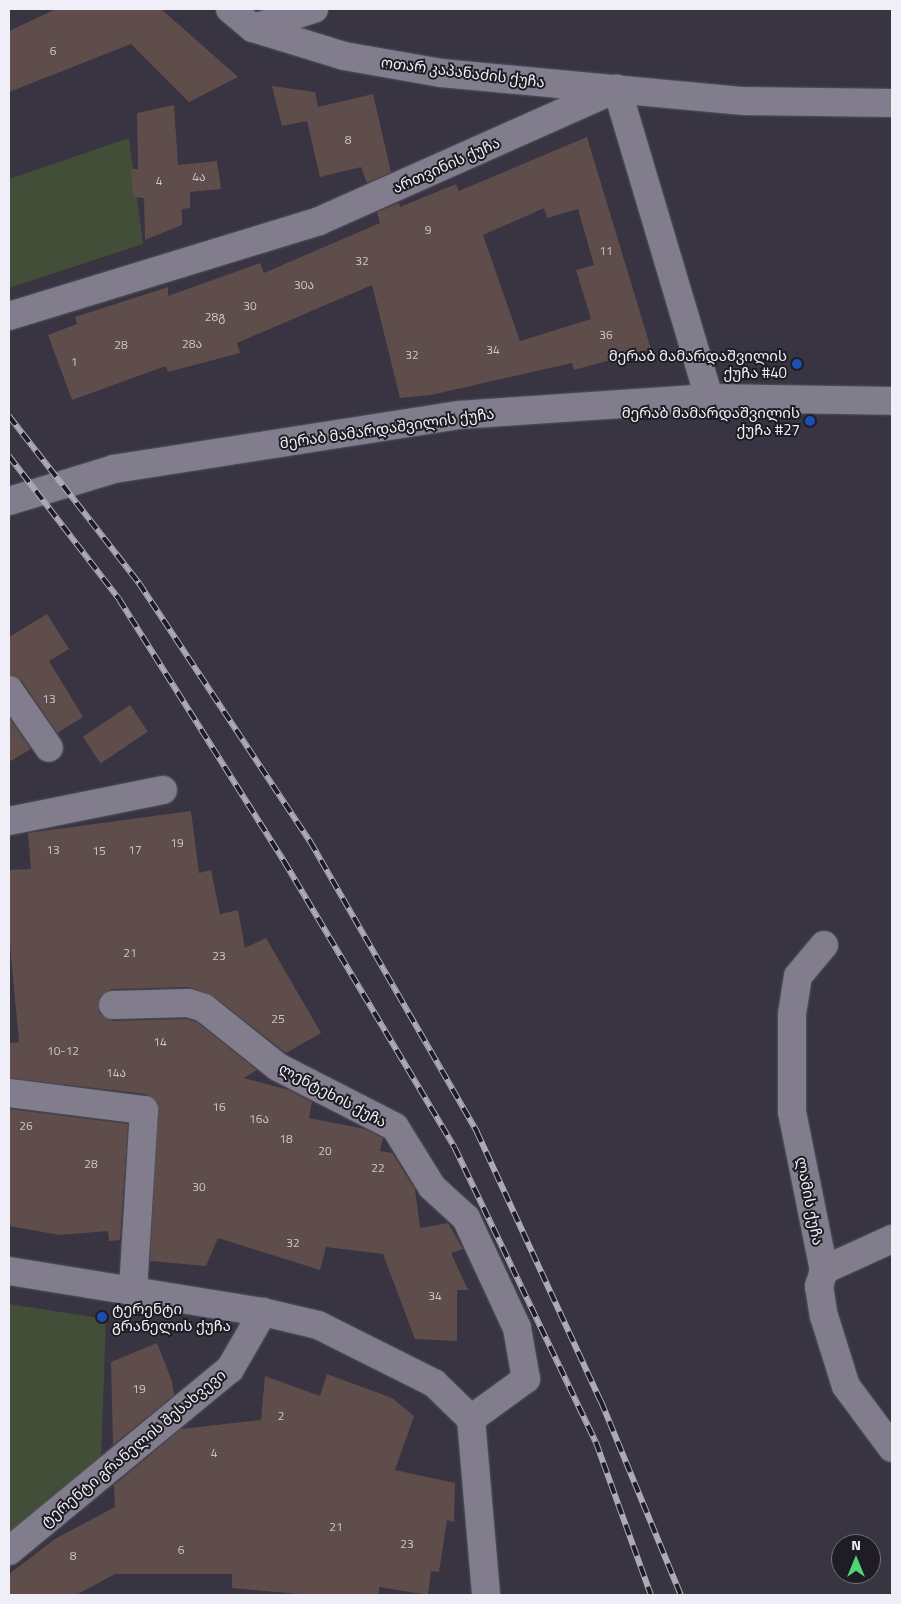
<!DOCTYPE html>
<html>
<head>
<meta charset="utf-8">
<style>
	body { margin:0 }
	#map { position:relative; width:901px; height:1604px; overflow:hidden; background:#383442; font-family:"Titillium Web","Noto Sans Georgian",sans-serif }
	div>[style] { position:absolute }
	.green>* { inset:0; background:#424e37 }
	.building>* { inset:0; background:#5f4d4b; transform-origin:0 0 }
	.roads { filter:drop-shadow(0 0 1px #55535e) drop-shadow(0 0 1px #55535e) }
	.minor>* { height:28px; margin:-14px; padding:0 14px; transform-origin:14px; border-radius:14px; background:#817d8d }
	.rail>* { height:5.5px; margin-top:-2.75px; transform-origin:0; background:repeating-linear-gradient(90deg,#1f1d23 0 11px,#adaab5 0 22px); box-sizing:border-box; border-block:1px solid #adaab5 }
	.dots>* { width:14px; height:14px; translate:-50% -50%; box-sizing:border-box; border:2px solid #1f1d23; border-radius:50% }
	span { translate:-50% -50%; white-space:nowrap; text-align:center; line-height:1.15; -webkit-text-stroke:4px #1f1d23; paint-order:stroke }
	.number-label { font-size:12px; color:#ccc6cc }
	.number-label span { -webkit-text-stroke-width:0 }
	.street-label { font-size:15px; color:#f0eef7 }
	.poi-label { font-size:15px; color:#f0eef7 }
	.right { translate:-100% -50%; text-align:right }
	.left { translate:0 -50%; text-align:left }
	.frame { position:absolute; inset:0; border:10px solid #f0eef7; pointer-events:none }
	.north { position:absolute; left:831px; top:1534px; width:50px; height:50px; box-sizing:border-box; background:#1f1d23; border:1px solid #737178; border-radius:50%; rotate:0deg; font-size:14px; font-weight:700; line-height:20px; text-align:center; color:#f0eef7 }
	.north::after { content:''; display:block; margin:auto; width:18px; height:22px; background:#4ed675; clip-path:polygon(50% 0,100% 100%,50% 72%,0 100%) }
</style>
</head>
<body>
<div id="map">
	<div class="green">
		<div style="clip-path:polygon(129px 138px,143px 244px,9px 288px,9px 179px)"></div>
		<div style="clip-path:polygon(9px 1304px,106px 1319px,101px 1460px,9px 1540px)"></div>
	</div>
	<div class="building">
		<div style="clip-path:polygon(56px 9px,161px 9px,238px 77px,189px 102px,131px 44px,9px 92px,9px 31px)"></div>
		<div style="clip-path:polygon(272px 86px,315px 92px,318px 107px,373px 94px,391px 172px,367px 183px,361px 167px,320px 177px,307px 121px,282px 126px)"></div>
		<div style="clip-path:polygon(174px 105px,178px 165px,217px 161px,221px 189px,190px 192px,190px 208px,182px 209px,182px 225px,145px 240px,144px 198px,133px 197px,131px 169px,138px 169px,137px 113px)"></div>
		<div style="clip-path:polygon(evenodd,587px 137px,651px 349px,574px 370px,572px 363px,431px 395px,400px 398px,372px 285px,237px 343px,240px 353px,168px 372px,166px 366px,72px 400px,48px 335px,77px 324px,75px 317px,168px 287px,168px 296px,260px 263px,264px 273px,380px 223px,377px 212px,399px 203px,400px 207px,456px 184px,459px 191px,587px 137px,544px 208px,547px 218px,578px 209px,594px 265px,576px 270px,591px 319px,520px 341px,483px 235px,544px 208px)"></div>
		<div style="clip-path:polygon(47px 614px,69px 649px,49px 661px,83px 717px,57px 733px,22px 681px,9px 675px,9px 637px)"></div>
		<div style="left:130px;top:705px;width:32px;height:57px;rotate:56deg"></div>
		<div style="clip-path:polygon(9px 717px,31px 749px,9px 762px)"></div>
		<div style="clip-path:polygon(191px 811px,199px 873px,211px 870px,220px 914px,238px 910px,245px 948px,266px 938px,321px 1033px,286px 1053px,213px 996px,188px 987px,112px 989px,100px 997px,99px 1013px,113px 1021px,186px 1019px,197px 1022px,257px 1070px,244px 1078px,289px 1090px,312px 1102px,309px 1118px,365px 1129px,383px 1138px,380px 1151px,392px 1153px,415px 1189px,420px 1228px,448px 1223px,463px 1249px,451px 1253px,468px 1290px,457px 1290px,457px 1341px,415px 1339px,383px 1254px,326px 1247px,320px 1270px,218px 1238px,206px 1266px,150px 1261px,158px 1103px,146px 1094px,9px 1078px,9px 1043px,19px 1042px,9px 935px,9px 870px,31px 869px,28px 833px)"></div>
		<div style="clip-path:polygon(9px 1109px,128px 1124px,120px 1240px,109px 1241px,108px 1231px,60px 1235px,9px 1226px)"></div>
		<div style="clip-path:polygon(157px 1343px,172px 1381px,174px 1395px,113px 1445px,111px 1362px)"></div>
		<div style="clip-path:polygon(327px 1374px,392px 1398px,414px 1416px,395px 1470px,455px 1483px,454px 1522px,447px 1520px,439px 1572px,431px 1571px,428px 1595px,379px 1587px,379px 1595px,310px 1595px,232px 1588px,232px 1574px,115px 1574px,76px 1595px,9px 1595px,9px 1574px,55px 1539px,115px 1507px,114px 1485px,181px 1429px,261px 1420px,265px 1376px,320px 1396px)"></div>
	</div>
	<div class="roads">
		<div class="minor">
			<div style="left:230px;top:9px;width:30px;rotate:40deg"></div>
			<div style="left:253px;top:28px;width:95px;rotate:17.1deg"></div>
			<div style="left:344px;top:56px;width:98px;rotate:9.9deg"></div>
			<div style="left:441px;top:73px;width:304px;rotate:5.3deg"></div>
			<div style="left:744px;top:101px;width:148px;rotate:0.8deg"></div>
			<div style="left:253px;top:28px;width:64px;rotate:-17.3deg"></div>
			<div style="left:617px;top:89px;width:322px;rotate:73.4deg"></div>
			<div style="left:9px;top:316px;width:324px;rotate:-17deg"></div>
			<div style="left:319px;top:221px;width:325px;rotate:-24deg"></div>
			<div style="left:9px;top:501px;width:110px;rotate:-16.9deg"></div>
			<div style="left:114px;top:469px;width:349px;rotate:-8.9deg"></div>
			<div style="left:459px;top:415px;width:251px;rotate:-3.9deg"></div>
			<div style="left:709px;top:398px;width:183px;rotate:0.9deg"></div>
			<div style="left:9px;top:690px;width:70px;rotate:55.4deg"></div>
			<div style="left:9px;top:821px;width:157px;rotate:-11.4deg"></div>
			<div style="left:824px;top:945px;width:40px;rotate:130deg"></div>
			<div style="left:798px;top:976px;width:39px;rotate:99deg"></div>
			<div style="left:792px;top:1015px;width:97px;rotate:90deg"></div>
			<div style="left:792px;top:1112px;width:161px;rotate:78.6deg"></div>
			<div style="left:824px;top:1270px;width:17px;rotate:107deg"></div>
			<div style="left:819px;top:1286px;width:30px;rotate:81deg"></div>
			<div style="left:824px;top:1316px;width:73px;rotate:72.6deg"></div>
			<div style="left:846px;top:1386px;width:77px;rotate:53.4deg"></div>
			<div style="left:113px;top:1005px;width:75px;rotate:-1.5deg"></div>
			<div style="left:188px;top:1003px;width:17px;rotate:17deg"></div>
			<div style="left:204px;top:1008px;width:95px;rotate:38.6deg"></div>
			<div style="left:278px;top:1067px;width:131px;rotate:27.1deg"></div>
			<div style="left:395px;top:1127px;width:70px;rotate:58.3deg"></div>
			<div style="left:432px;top:1187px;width:46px;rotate:42.4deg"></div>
			<div style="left:466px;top:1218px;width:121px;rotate:65.1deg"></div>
			<div style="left:517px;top:1328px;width:52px;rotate:80deg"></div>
			<div style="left:526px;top:1379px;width:68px;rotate:144deg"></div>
			<div style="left:9px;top:1093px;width:136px;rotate:7.2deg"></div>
			<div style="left:144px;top:1110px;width:180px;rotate:93.5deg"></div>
			<div style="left:824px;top:1270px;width:75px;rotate:-24.5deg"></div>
			<div style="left:9px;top:1271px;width:257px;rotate:9.2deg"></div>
			<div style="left:263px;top:1312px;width:57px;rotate:13.3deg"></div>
			<div style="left:318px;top:1325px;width:130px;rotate:26.6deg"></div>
			<div style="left:434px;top:1383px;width:52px;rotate:44.2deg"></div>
			<div style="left:471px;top:1419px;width:177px;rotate:85.1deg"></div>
			<div style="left:9px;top:1551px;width:286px;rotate:-39.5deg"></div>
			<div style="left:230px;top:1369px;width:66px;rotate:-59.9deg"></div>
		</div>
	</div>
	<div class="rail">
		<div style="left:9px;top:416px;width:212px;rotate:52.1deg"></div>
		<div style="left:139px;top:583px;width:310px;rotate:56.5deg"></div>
		<div style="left:310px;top:841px;width:336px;rotate:60.1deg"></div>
		<div style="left:477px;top:1132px;width:296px;rotate:65.3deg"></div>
		<div style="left:601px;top:1401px;width:210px;rotate:67.6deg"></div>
		<div style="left:9px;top:456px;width:180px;rotate:52.4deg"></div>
		<div style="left:119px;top:599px;width:310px;rotate:57.8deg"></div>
		<div style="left:284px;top:861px;width:334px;rotate:59.2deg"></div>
		<div style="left:455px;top:1148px;width:326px;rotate:64.4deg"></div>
		<div style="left:596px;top:1442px;width:163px;rotate:70.2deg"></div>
	</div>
	<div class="dots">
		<div style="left:797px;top:364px;background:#1a4fb4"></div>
		<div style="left:810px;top:421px;background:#1a4fb4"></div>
		<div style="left:102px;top:1317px;background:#1a4fb4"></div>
	</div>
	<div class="number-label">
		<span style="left:53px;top:51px">6</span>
		<span style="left:348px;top:140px">8</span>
		<span style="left:199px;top:177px">4ა</span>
		<span style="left:159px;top:181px">4</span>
		<span style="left:428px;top:230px">9</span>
		<span style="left:606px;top:251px">11</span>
		<span style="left:362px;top:261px">32</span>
		<span style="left:304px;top:285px">30ა</span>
		<span style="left:250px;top:306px">30</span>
		<span style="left:215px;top:317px">28გ</span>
		<span style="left:606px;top:335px">36</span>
		<span style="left:192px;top:344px">28ა</span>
		<span style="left:121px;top:345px">28</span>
		<span style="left:493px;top:350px">34</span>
		<span style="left:412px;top:355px">32</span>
		<span style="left:74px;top:362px">1</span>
		<span style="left:49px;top:699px">13</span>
		<span style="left:177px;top:843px">19</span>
		<span style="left:53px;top:850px">13</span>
		<span style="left:135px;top:850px">17</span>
		<span style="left:99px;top:851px">15</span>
		<span style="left:130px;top:953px">21</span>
		<span style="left:219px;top:956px">23</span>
		<span style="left:278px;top:1019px">25</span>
		<span style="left:160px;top:1042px">14</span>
		<span style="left:63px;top:1051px">10-12</span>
		<span style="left:116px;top:1073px">14ა</span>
		<span style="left:219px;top:1107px">16</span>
		<span style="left:259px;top:1119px">16ა</span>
		<span style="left:26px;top:1126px">26</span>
		<span style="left:286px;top:1139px">18</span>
		<span style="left:325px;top:1151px">20</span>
		<span style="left:91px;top:1164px">28</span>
		<span style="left:378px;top:1168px">22</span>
		<span style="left:199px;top:1187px">30</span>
		<span style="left:293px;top:1243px">32</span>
		<span style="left:435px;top:1296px">34</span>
		<span style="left:139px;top:1389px">19</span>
		<span style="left:281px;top:1416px">2</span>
		<span style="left:214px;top:1453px">4</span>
		<span style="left:336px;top:1527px">21</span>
		<span style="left:407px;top:1544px">23</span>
		<span style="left:181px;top:1550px">6</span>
		<span style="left:73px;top:1556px">8</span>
	</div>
	<div class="street-label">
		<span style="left:463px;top:72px;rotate:7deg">ოთარ კაპანაძის ქუჩა</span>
		<span style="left:446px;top:165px;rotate:-24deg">ართვინის ქუჩა</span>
		<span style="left:387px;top:428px;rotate:-8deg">მერაბ მამარდაშვილის ქუჩა</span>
		<span style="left:333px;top:1095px;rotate:28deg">ლენტეხის ქუჩა</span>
		<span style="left:810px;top:1201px;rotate:79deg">ლამის ქუჩა</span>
		<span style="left:133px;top:1448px;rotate:-40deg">ტერენტი გრანელის შესახვევი</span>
	</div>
	<div class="poi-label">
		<span class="right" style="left:787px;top:364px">მერაბ მამარდაშვილის<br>ქუჩა #40</span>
		<span class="right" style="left:800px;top:421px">მერაბ მამარდაშვილის<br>ქუჩა #27</span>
		<span class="left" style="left:112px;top:1317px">ტერენტი<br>გრანელის ქუჩა</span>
	</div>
	<div class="frame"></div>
	<div class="north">N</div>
</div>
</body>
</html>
